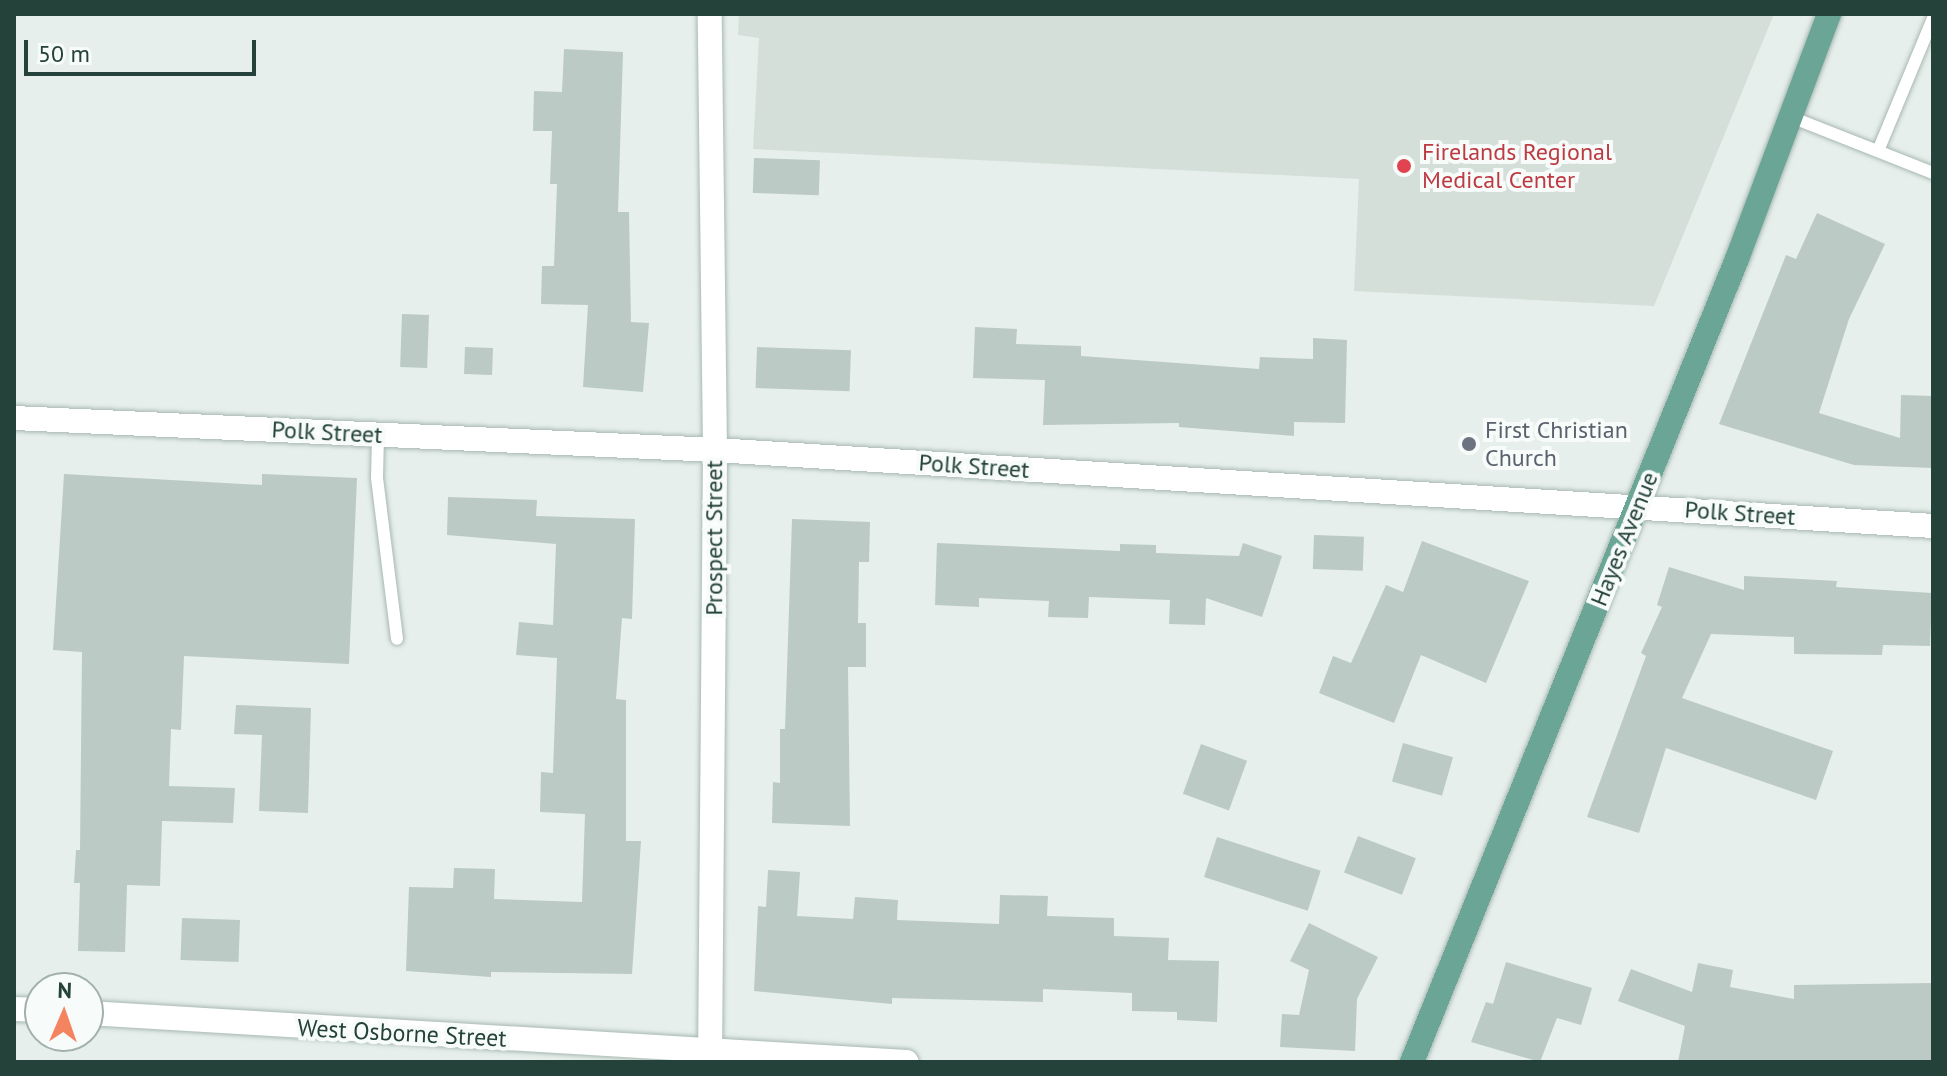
<!DOCTYPE html>
<html>
<head>
<meta charset="utf-8">
<style>
	body { margin:0 }
	#map { position:relative; width:1947px; height:1076px; overflow:hidden; background:#e6efeb; font-family:"PT Sans",sans-serif }
	div>[style] { position:absolute }
	.built>* { inset:0; background:#d4dfda }
	.building>* { inset:0; background:#bbcac4; transform-origin:0 0 }
	.roads { filter:drop-shadow(0 0 2px #a8b8b2) drop-shadow(0 0 2px #a8b8b2) }
	.service>* { height:12px; margin:-6px; padding:0 6px; transform-origin:6px; border-radius:6px; background:#fff }
	.minor>* { height:24px; margin:-12px; padding:0 12px; transform-origin:12px; border-radius:12px; background:#fff }
	.primary>* { height:24px; margin:-12px; padding:0 12px; transform-origin:12px; border-radius:12px; background:#6aa596 }
	.dots>* { width:22px; height:22px; translate:-50% -50%; box-sizing:border-box; border:4px solid #f7fbf9; border-radius:50% }
	span { translate:-50% -50%; white-space:nowrap; text-align:center; line-height:1.15; -webkit-text-stroke:8px #f7fbf9; paint-order:stroke }
	.health-label { font-size:24px; color:#be3a42 }
	.left { translate:0 -50%; text-align:left }
	.worship-label { font-size:24px; color:#5b616d }
	.street-label { font-size:24px; color:#24423a }
	.frame { position:absolute; inset:0; border:16px solid #24423a; pointer-events:none }
	.north { position:absolute; left:24px; top:972px; width:80px; height:80px; box-sizing:border-box; background:#f7fbf9; border:2px solid #a3b1ad; border-radius:50%; rotate:2deg; font-size:22px; font-weight:700; line-height:32px; text-align:center; color:#24423a }
	.north::after { content:''; display:block; margin:auto; width:28px; height:36px; background:#f4845f; clip-path:polygon(50% 0,100% 100%,50% 72%,0 100%) }
	.scale { position:absolute; left:24px; top:40px; width:232px; height:36px; box-sizing:border-box; border:4px solid #24423a; border-top:0; padding-left:10px; font-size:24px; line-height:28px; white-space:nowrap; color:#24423a; -webkit-text-stroke:6px #f7fbf9; paint-order:stroke }
</style>
</head>
<body>
<div id="map">
	<div class="built">
		<div style="clip-path:polygon(739px 14px,1774px 14px,1654px 306px,1354px 291px,1359px 179px,753px 149px,759px 38px,738px 35px)"></div>
	</div>
	<div class="building">
		<div style="clip-path:polygon(564px 49px,623px 52px,618px 212px,629px 212px,631px 322px,649px 323px,643px 392px,583px 387px,588px 305px,541px 304px,542px 266px,554px 266px,557px 184px,550px 184px,552px 131px,533px 131px,534px 91px,562px 92px)"></div>
		<div style="left:754px;top:158px;width:66px;height:35px;rotate:2deg"></div>
		<div style="clip-path:polygon(1817px 213px,1885px 244px,1849px 319px,1819px 413px,1900px 438px,1901px 395px,1933px 396px,1933px 468px,1854px 465px,1719px 424px,1786px 255px,1796px 259px)"></div>
		<div style="left:402px;top:314px;width:27px;height:53px;rotate:2deg"></div>
		<div style="clip-path:polygon(975px 327px,1017px 329px,1016px 344px,1081px 346px,1081px 356px,1259px 369px,1260px 357px,1313px 359px,1313px 338px,1347px 340px,1345px 423px,1294px 422px,1294px 436px,1179px 427px,1179px 423px,1043px 425px,1045px 380px,973px 378px)"></div>
		<div style="left:465px;top:347px;width:28px;height:27px;rotate:2deg"></div>
		<div style="left:757px;top:347px;width:94px;height:41px;rotate:2deg"></div>
		<div style="clip-path:polygon(64px 474px,262px 485px,262px 474px,357px 478px,349px 664px,184px 656px,181px 730px,171px 729px,169px 786px,235px 788px,233px 823px,162px 821px,160px 886px,127px 885px,125px 952px,78px 951px,80px 883px,74px 883px,76px 850px,80px 850px,82px 652px,53px 650px)"></div>
		<div style="clip-path:polygon(448px 497px,537px 500px,536px 516px,635px 519px,632px 619px,622px 618px,616px 699px,626px 700px,626px 841px,641px 841px,632px 974px,491px 972px,491px 977px,406px 971px,409px 887px,453px 888px,454px 868px,495px 869px,494px 899px,582px 902px,585px 814px,540px 812px,541px 772px,553px 773px,557px 658px,516px 655px,519px 622px,553px 625px,556px 544px,447px 535px)"></div>
		<div style="clip-path:polygon(792px 519px,870px 522px,869px 562px,859px 562px,858px 623px,866px 623px,866px 667px,848px 667px,850px 826px,772px 823px,773px 782px,780px 783px,780px 729px,785px 729px)"></div>
		<div style="left:1314px;top:535px;width:50px;height:34px;rotate:2deg"></div>
		<div style="clip-path:polygon(1422px 541px,1529px 581px,1486px 683px,1421px 655px,1394px 723px,1319px 693px,1333px 656px,1351px 663px,1386px 585px,1403px 592px)"></div>
		<div style="clip-path:polygon(937px 543px,1120px 551px,1120px 544px,1156px 545px,1156px 553px,1239px 556px,1243px 543px,1282px 556px,1262px 617px,1206px 598px,1205px 625px,1169px 624px,1170px 600px,1089px 597px,1088px 618px,1048px 617px,1049px 601px,979px 598px,979px 607px,935px 605px)"></div>
		<div style="clip-path:polygon(1669px 567px,1744px 590px,1744px 576px,1837px 581px,1836px 587px,1932px 593px,1930px 646px,1883px 645px,1882px 655px,1794px 654px,1794px 637px,1711px 634px,1682px 698px,1833px 751px,1816px 800px,1666px 748px,1639px 833px,1587px 817px,1646px 656px,1641px 653px,1662px 607px,1657px 605px)"></div>
		<div style="clip-path:polygon(236px 705px,311px 708px,308px 813px,259px 811px,262px 735px,234px 734px)"></div>
		<div style="left:1403px;top:743px;width:52px;height:40px;rotate:16deg"></div>
		<div style="left:1201px;top:744px;width:49px;height:53px;rotate:20deg"></div>
		<div style="left:1358px;top:836px;width:62px;height:39px;rotate:21deg"></div>
		<div style="left:1217px;top:837px;width:109px;height:42px;rotate:18deg"></div>
		<div style="clip-path:polygon(768px 870px,800px 872px,797px 916px,853px 919px,855px 897px,898px 900px,897px 920px,999px 924px,1000px 895px,1048px 896px,1047px 916px,1114px 918px,1114px 936px,1169px 938px,1168px 960px,1219px 961px,1217px 1022px,1177px 1020px,1177px 1012px,1132px 1011px,1132px 993px,1043px 989px,1043px 1002px,892px 998px,892px 1004px,754px 991px,758px 906px,766px 907px)"></div>
		<div style="left:182px;top:918px;width:58px;height:42px;rotate:2deg"></div>
		<div style="clip-path:polygon(1309px 923px,1378px 957px,1357px 999px,1355px 1051px,1280px 1047px,1282px 1014px,1299px 1015px,1309px 970px,1290px 961px)"></div>
		<div style="clip-path:polygon(1506px 962px,1592px 988px,1581px 1025px,1557px 1018px,1540px 1062px,1471px 1042px,1486px 1002px,1493px 1004px)"></div>
		<div style="clip-path:polygon(1698px 963px,1733px 970px,1730px 987px,1794px 999px,1794px 985px,1933px 983px,1933px 1062px,1678px 1062px,1685px 1026px,1618px 1001px,1631px 969px,1692px 992px)"></div>
	</div>
	<div class="roads">
		<div class="service">
			<div style="left:1791px;top:117px;width:153px;rotate:21.5deg"></div>
			<div style="left:1878px;top:151px;width:144px;rotate:-67.5deg"></div>
			<div style="left:378px;top:435px;width:43px;rotate:91.3deg"></div>
			<div style="left:377px;top:478px;width:162px;rotate:82.9deg"></div>
		</div>
		<div class="minor">
			<div style="left:14px;top:418px;width:702px;rotate:2.61deg"></div>
			<div style="left:715px;top:450px;width:1220px;rotate:3.57deg"></div>
			<div style="left:14px;top:1009px;width:26px;rotate:2deg"></div>
			<div style="left:88px;top:1013px;width:820px;rotate:3.42deg"></div>
			<div style="left:710px;top:1062px;width:612px;rotate:-89.53deg"></div>
			<div style="left:715px;top:450px;width:436px;rotate:-90.7deg"></div>
		</div>
		<div class="primary">
			<div style="left:1412px;top:1062px;width:866px;rotate:-67.97deg"></div>
			<div style="left:1737px;top:259px;width:262px;rotate:-69.4deg"></div>
		</div>
	</div>
	<div class="dots">
		<div style="left:1404px;top:166px;background:#e0444e"></div>
		<div style="left:1469px;top:444px;background:#6b7280"></div>
	</div>
	<div class="health-label">
		<span class="left" style="left:1422px;top:166px">Firelands Regional<br>Medical Center</span>
	</div>
	<div class="worship-label">
		<span class="left" style="left:1485px;top:444px">First Christian<br>Church</span>
	</div>
	<div class="street-label">
		<span style="left:327px;top:432px;rotate:3deg">Polk Street</span>
		<span style="left:974px;top:466px;rotate:4deg">Polk Street</span>
		<span style="left:1740px;top:513px;rotate:4deg">Polk Street</span>
		<span style="left:714px;top:538px;rotate:-90deg">Prospect Street</span>
		<span style="left:1624px;top:539px;rotate:-68deg">Hayes Avenue</span>
		<span style="left:402px;top:1033px;rotate:3deg">West Osborne Street</span>
	</div>
	<div class="frame"></div>
	<div class="north">N</div>
	<div class="scale">50 m</div>
</div>
</body>
</html>
